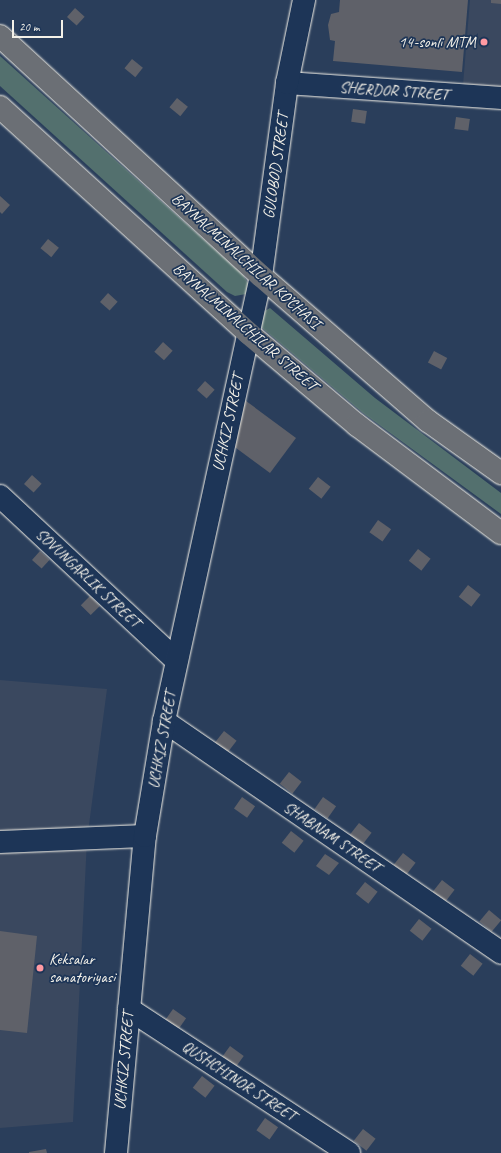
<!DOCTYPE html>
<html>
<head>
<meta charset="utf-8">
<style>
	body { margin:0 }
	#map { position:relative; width:501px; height:1153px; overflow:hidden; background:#2a3e5b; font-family:Caveat,sans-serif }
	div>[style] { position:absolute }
	.built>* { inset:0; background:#3a485f }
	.green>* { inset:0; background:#53706e }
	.building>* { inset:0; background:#5f6169; transform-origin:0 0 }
	.roads { filter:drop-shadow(0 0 1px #f4f1e8) drop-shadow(0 0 1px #f4f1e8) }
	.minor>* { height:22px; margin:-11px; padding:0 11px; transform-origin:11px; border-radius:11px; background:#1d3557 }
	.major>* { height:22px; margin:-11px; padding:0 11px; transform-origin:11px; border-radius:11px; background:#6b6f75 }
	.dots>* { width:11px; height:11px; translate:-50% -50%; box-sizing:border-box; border:2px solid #1d3557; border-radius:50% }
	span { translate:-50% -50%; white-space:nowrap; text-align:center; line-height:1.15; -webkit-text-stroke:3.5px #1d3557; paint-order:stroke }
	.poi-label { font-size:16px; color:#f4f1e8 }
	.right { translate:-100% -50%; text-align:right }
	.left { translate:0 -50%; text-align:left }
	.street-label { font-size:16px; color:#f4f1e8 }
	.scale { position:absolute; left:12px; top:20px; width:51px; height:18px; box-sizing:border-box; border:2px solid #f4f1e8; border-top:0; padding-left:5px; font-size:12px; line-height:14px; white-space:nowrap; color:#f4f1e8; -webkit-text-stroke:3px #1d3557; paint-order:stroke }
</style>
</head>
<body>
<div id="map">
	<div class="built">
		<div style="clip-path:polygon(470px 0,501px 0,501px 87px,463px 85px)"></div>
		<div style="clip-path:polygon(0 680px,107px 689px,87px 840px,73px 1122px,0 1128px)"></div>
	</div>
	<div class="green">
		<div style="clip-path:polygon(0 56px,243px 275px,249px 285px,246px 294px,235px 296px,227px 292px,0 86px)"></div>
		<div style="clip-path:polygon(270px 308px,375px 398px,501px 493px,501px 514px,363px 413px,261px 327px,263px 312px)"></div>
	</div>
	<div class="building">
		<div style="clip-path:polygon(340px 0,468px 0,462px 72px,333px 61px,335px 41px,330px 40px,328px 25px,331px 14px,339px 12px)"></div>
		<div style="clip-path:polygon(491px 0,501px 0,501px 4px,491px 3px)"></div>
		<div style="left:75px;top:8px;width:13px;height:12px;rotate:42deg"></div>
		<div style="left:132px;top:59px;width:14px;height:12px;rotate:39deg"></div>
		<div style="left:177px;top:98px;width:14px;height:12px;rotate:39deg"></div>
		<div style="left:353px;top:109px;width:14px;height:13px;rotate:8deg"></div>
		<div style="left:456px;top:117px;width:14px;height:12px;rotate:8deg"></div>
		<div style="clip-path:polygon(0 196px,10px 205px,2px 214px,0 212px)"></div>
		<div style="left:48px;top:239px;width:14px;height:12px;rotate:39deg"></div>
		<div style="left:108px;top:293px;width:13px;height:12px;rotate:42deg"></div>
		<div style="left:163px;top:342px;width:13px;height:13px;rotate:42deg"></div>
		<div style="left:434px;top:351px;width:15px;height:13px;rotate:28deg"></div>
		<div style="left:205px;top:381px;width:13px;height:12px;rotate:42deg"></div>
		<div style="clip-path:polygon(242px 398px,296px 438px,270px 473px,232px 445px)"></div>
		<div style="left:32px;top:475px;width:13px;height:12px;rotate:42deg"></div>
		<div style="left:318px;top:477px;width:16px;height:15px;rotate:38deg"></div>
		<div style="left:378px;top:520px;width:16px;height:15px;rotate:35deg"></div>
		<div style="left:418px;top:549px;width:16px;height:15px;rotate:38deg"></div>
		<div style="left:40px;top:551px;width:13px;height:12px;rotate:42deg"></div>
		<div style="left:468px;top:585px;width:16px;height:15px;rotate:38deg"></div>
		<div style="left:90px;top:596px;width:14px;height:13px;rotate:45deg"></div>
		<div style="left:224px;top:731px;width:16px;height:15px;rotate:38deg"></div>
		<div style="left:289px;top:772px;width:16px;height:15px;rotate:38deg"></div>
		<div style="left:242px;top:797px;width:16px;height:14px;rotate:35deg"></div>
		<div style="left:323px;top:797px;width:16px;height:15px;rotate:35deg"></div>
		<div style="left:359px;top:823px;width:16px;height:15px;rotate:38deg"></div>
		<div style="left:291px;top:831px;width:16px;height:15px;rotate:38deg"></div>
		<div style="left:403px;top:853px;width:16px;height:15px;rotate:38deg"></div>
		<div style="clip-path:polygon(325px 854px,339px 863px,329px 875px,316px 866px)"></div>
		<div style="left:442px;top:880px;width:16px;height:15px;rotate:38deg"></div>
		<div style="left:365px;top:882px;width:16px;height:15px;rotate:38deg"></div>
		<div style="left:489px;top:910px;width:16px;height:15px;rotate:40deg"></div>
		<div style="left:419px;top:919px;width:16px;height:15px;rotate:38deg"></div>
		<div style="clip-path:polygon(0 931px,37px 936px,27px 1033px,0 1030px)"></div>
		<div style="left:470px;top:954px;width:16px;height:15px;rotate:38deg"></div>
		<div style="left:173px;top:1009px;width:16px;height:15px;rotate:35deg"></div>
		<div style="left:230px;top:1046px;width:17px;height:15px;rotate:36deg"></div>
		<div style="left:202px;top:1076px;width:16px;height:15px;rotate:38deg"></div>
		<div style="left:265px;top:1118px;width:16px;height:15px;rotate:35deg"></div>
		<div style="left:363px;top:1129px;width:16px;height:15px;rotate:38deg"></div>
		<div style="clip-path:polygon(46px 1149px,47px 1153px,29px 1153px,29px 1152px)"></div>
	</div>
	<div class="roads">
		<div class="minor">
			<div style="left:287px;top:83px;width:215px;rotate:4deg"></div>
			<div style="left:0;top:496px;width:241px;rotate:43deg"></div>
			<div style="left:164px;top:721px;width:409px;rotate:34.5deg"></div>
			<div style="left:0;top:842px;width:145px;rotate:-2.4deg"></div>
			<div style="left:129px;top:1009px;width:263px;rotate:33.2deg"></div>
			<div style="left:116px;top:1153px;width:318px;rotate:-84.8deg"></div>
			<div style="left:145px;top:836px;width:117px;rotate:-80.6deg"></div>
			<div style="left:164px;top:721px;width:455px;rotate:-77.7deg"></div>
			<div style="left:261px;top:276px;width:195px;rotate:-82.3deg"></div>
			<div style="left:287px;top:83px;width:85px;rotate:-78.4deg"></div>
		</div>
		<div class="major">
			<div style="left:0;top:36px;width:355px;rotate:42.6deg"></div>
			<div style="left:261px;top:276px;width:221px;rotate:41deg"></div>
			<div style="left:428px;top:421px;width:90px;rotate:35.5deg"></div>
			<div style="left:0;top:107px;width:336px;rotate:42.3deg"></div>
			<div style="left:248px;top:333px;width:143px;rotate:40.2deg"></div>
			<div style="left:357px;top:425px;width:180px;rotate:36.9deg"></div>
		</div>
	</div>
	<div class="dots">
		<div style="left:484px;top:42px;background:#ff9aa2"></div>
		<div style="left:40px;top:968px;background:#ff9aa2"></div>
	</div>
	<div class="poi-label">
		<span class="right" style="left:476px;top:42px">14-sonli MTM</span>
		<span class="left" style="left:49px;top:968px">Keksalar<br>sanatoriyasi</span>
	</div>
	<div class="street-label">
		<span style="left:394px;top:91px;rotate:4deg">SHERDOR STREET</span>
		<span style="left:276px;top:166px;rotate:-82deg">GULOBOD STREET</span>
		<span style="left:246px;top:261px;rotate:42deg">BAYNALMINALCHILAR KO’CHASI</span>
		<span style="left:245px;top:327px;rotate:41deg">BAYNALMINALCHILAR STREET</span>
		<span style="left:228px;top:423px;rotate:-78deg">UCHKIZ STREET</span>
		<span style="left:88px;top:578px;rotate:43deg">SOVUNGARLIK STREET</span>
		<span style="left:162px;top:740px;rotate:-80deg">UCHKIZ STREET</span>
		<span style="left:332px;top:837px;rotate:34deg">SHABNAM STREET</span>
		<span style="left:124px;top:1061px;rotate:-85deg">UCHKIZ STREET</span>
		<span style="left:239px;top:1081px;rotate:33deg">QUSHCHINOR STREET</span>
	</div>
	<div class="scale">20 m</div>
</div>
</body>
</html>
